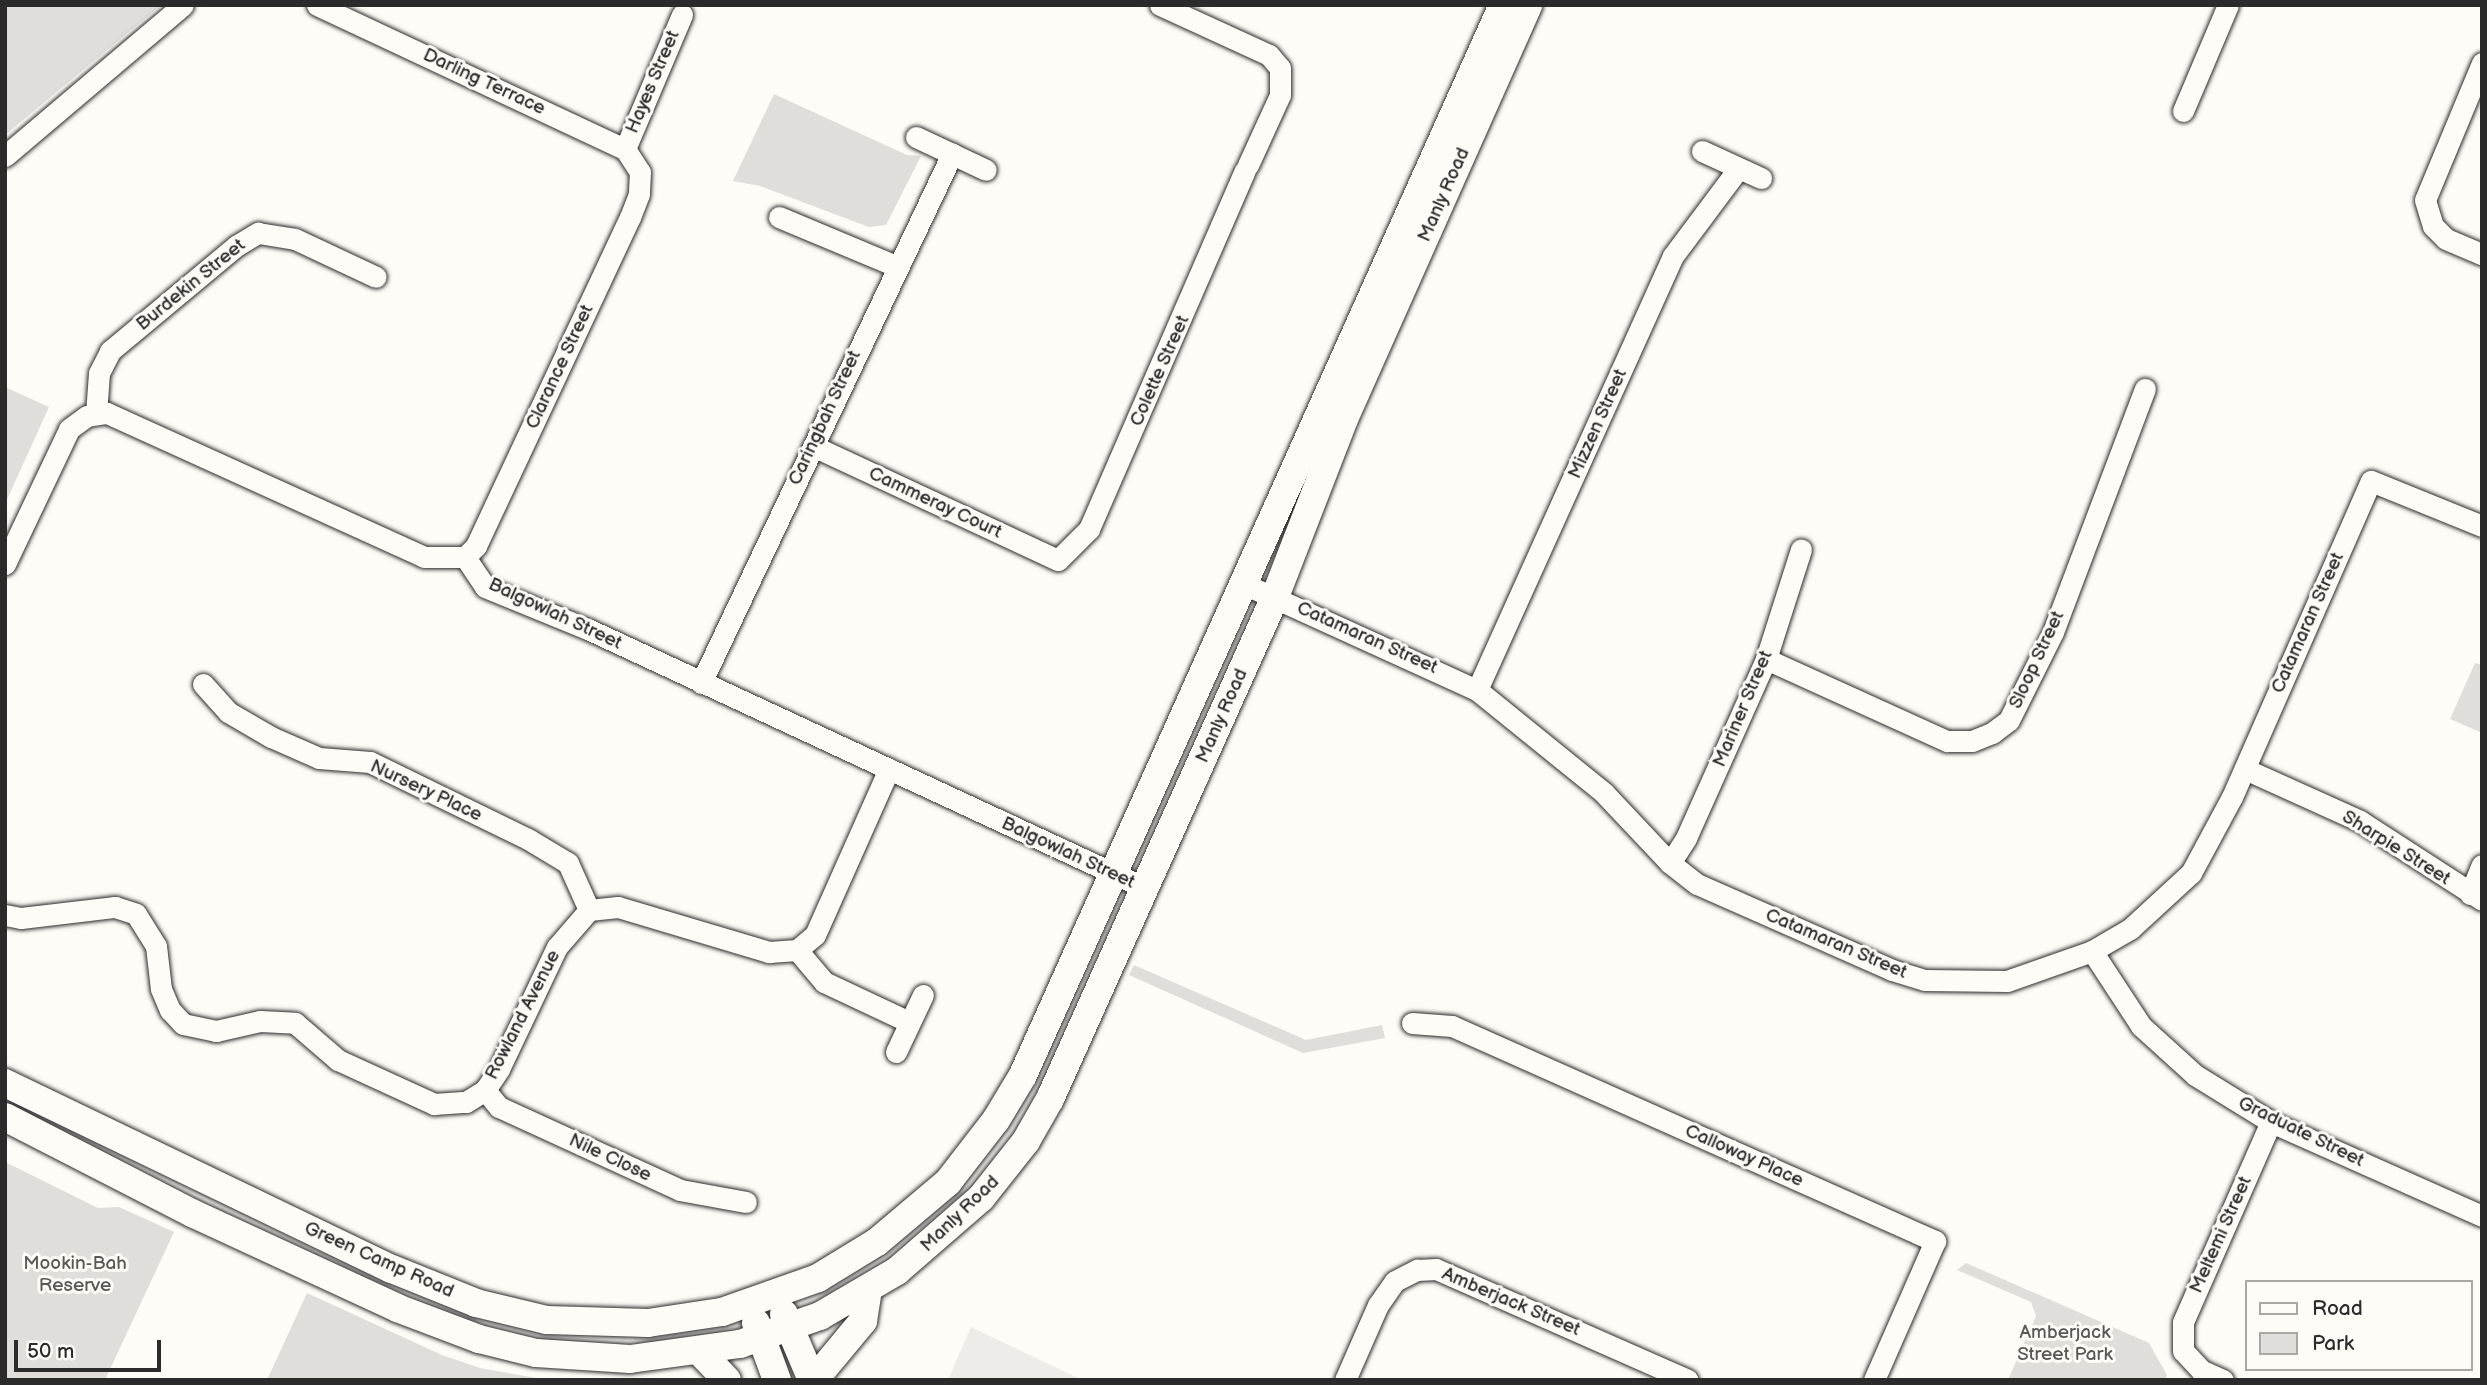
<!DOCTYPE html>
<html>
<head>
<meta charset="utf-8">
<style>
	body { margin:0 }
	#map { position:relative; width:2487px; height:1385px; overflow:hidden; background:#fdfcf7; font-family:"Balsamiq Sans",sans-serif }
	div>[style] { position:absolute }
	.built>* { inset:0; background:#edece8 }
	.green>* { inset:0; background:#dfdeda }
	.roads { filter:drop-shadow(0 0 2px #2b2b2b) drop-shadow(0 0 2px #2b2b2b) }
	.minor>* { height:21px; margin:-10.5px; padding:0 10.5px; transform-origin:10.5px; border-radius:10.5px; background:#fdfcf7 }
	.major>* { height:28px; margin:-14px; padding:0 14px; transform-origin:14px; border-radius:14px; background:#fdfcf7 }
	span { translate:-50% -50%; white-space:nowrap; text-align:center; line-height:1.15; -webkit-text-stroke:6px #fdfcf7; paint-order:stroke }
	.street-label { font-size:19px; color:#2b2b2b }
	.park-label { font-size:19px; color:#585857 }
	.frame { position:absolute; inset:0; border:7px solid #2b2b2b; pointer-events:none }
	.legend { position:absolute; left:2245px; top:1280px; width:228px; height:91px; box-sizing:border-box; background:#fdfcf7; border:2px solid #a9a8a5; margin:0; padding:9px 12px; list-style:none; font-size:21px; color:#2b2b2b }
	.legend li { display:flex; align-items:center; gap:14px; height:35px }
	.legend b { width:35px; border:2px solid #a9a8a5 }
	.scale { position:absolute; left:14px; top:1340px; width:147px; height:32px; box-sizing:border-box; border:4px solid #2b2b2b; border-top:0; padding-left:9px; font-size:21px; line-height:24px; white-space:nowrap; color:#2b2b2b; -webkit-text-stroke:5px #fdfcf7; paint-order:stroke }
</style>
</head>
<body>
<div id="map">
	<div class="built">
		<div style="clip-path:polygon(971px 1327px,1082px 1380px,948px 1380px)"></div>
	</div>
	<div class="green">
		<div style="clip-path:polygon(5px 5px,161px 5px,5px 135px)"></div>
		<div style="clip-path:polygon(774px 94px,907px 155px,921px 156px,886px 225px,869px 227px,760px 186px,733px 181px)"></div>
		<div style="clip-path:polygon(5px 387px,49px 407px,5px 504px)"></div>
		<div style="clip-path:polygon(2475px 663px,2482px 665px,2482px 733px,2450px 719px)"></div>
		<div style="clip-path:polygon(1134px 965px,1306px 1040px,1382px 1025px,1385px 1038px,1303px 1053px,1129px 975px)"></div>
		<div style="clip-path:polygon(5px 1162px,98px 1208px,119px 1207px,174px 1232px,105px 1380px,5px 1380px)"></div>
		<div style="clip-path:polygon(1966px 1263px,2149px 1343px,2167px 1375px,2165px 1380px,2008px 1380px,2036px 1316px,2031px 1302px,1957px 1270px)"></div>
		<div style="clip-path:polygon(307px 1293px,442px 1355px,480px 1368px,547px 1380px,267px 1380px)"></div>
	</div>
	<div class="roads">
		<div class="minor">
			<div style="left:317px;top:5px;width:340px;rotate:25.1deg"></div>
			<div style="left:625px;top:149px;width:27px;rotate:57deg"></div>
			<div style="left:640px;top:172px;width:22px;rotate:93deg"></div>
			<div style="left:639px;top:194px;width:25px;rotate:111deg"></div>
			<div style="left:630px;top:217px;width:363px;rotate:115.1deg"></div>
			<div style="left:476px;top:546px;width:16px;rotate:135deg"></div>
			<div style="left:1160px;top:5px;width:120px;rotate:24.6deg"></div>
			<div style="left:1269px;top:55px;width:17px;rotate:50deg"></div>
			<div style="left:1280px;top:68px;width:27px;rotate:90deg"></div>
			<div style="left:1280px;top:95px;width:77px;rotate:114.6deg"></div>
			<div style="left:2482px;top:63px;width:148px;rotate:112.6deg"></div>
			<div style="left:2425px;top:200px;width:27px;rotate:73deg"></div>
			<div style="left:2433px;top:226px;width:18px;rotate:45deg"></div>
			<div style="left:2446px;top:239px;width:39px;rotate:23deg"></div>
			<div style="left:2183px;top:111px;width:115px;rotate:-67deg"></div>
			<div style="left:916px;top:137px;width:77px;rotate:25.2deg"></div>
			<div style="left:625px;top:149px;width:146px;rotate:-67deg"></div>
			<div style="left:1702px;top:151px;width:65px;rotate:24.6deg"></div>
			<div style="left:5px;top:156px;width:233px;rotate:-40.3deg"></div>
			<div style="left:779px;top:217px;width:127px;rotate:22.7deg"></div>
			<div style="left:96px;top:414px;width:41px;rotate:-85.8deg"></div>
			<div style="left:99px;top:373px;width:25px;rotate:-63deg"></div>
			<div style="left:110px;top:351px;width:164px;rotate:-39.8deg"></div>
			<div style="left:236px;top:246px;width:26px;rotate:-31deg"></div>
			<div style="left:258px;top:233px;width:37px;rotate:9deg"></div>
			<div style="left:295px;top:239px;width:89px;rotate:25.1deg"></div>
			<div style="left:813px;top:446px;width:270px;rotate:25deg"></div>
			<div style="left:1058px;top:560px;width:44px;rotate:-45deg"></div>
			<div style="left:1089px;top:529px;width:391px;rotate:-66.5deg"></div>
			<div style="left:5px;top:564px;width:149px;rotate:-64.6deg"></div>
			<div style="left:69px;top:429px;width:22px;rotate:-36deg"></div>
			<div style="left:87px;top:416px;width:20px;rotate:-9deg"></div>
			<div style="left:107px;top:413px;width:348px;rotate:24.4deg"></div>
			<div style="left:424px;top:557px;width:41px"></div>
			<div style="left:465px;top:557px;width:36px;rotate:56deg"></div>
			<div style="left:485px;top:587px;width:113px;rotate:22.3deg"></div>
			<div style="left:590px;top:630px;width:612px;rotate:24.93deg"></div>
			<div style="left:1244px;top:584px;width:256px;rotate:24.5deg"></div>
			<div style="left:1477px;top:690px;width:164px;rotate:39deg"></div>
			<div style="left:1604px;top:793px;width:96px;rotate:46.7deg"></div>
			<div style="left:1670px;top:863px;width:34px;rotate:38deg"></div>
			<div style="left:1697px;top:884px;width:213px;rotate:23.8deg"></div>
			<div style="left:1892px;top:970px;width:34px;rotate:17deg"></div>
			<div style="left:1925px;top:980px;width:82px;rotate:0.7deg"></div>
			<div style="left:2007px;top:981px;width:90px;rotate:-19.4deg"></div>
			<div style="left:2092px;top:951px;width:44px;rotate:-30.1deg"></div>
			<div style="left:2130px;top:929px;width:83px;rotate:-42.6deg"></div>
			<div style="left:2191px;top:873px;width:86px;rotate:-61.7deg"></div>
			<div style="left:2232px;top:797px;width:345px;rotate:-66.3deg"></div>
			<div style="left:2371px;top:481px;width:120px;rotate:22.1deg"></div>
			<div style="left:1766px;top:659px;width:199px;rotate:24.4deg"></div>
			<div style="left:1947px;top:741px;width:25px"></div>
			<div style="left:1972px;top:741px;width:22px;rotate:-22deg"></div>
			<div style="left:1992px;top:733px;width:21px;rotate:-37deg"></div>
			<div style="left:2009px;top:720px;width:98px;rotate:-63.4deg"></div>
			<div style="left:2053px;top:632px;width:260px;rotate:-69.3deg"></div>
			<div style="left:701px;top:683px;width:586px;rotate:-64.62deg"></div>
			<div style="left:203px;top:684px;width:38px;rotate:48deg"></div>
			<div style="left:228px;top:712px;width:50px;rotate:30.2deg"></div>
			<div style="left:271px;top:737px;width:52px;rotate:23.6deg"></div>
			<div style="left:319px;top:758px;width:51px;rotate:4.5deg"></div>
			<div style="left:370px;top:762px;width:176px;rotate:26deg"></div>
			<div style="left:528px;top:839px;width:47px;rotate:31deg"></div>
			<div style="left:568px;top:863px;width:51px;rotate:65.9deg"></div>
			<div style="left:1477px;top:690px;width:476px;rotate:-65.7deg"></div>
			<div style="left:1673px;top:256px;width:109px;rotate:-53.2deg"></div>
			<div style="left:2245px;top:769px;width:126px;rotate:24.3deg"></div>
			<div style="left:2360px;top:821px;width:145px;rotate:32.9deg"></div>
			<div style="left:1670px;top:863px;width:30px;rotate:-57deg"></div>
			<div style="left:1686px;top:838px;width:196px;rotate:-65.9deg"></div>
			<div style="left:1766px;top:659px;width:115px;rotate:-72.3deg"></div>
			<div style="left:2470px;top:894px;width:31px;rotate:-68deg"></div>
			<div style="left:5px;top:915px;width:16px;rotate:11deg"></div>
			<div style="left:21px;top:918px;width:95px;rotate:-6.7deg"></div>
			<div style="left:115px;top:907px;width:22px;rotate:18deg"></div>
			<div style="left:136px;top:914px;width:38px;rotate:58deg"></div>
			<div style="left:156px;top:946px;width:43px;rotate:83.4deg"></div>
			<div style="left:161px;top:989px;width:23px;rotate:67deg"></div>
			<div style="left:170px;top:1010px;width:19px;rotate:47deg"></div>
			<div style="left:183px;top:1024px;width:34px;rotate:12deg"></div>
			<div style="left:216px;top:1031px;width:45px;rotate:-12.8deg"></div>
			<div style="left:260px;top:1021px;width:35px;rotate:3deg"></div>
			<div style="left:295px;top:1023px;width:57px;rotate:40.7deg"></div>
			<div style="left:338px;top:1060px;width:106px;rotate:24.6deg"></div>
			<div style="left:434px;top:1104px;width:32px;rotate:-4deg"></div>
			<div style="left:466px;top:1102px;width:22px;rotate:-32deg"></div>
			<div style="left:485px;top:1090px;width:25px;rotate:-56deg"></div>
			<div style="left:499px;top:1069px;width:135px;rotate:-64.6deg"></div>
			<div style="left:557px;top:947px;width:49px;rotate:-49.1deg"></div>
			<div style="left:589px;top:910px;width:29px;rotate:-6deg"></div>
			<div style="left:618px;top:907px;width:158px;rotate:16.6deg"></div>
			<div style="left:769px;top:952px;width:28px;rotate:-4deg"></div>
			<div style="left:797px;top:950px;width:23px;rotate:-40deg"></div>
			<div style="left:815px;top:935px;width:182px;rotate:-66deg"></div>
			<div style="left:797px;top:950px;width:42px;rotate:49.8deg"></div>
			<div style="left:824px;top:982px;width:94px;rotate:25.2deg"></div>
			<div style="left:2092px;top:951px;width:90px;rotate:56.8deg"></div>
			<div style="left:2141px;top:1026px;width:73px;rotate:42.2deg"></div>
			<div style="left:2195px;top:1075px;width:89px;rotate:31.7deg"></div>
			<div style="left:2271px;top:1122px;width:231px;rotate:24deg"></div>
			<div style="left:1412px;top:1023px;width:40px;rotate:4.3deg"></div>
			<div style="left:1452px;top:1026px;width:529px;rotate:24deg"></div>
			<div style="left:1935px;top:1241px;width:152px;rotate:113.7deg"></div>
			<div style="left:896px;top:1052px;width:63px;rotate:-64.7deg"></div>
			<div style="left:485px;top:1090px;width:22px;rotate:51deg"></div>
			<div style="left:499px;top:1107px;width:199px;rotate:24.6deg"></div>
			<div style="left:680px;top:1190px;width:67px;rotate:10.3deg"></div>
			<div style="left:1345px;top:1380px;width:82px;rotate:-66.3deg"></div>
			<div style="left:1378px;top:1305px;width:29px;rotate:-55deg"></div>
			<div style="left:1395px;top:1281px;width:25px;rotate:-27deg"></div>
			<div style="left:1417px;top:1270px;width:19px;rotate:-3deg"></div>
			<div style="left:1436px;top:1269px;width:275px;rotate:23.8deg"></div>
			<div style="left:2223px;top:1380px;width:24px;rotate:-156deg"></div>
			<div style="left:2201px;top:1370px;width:26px;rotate:-133deg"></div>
			<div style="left:2183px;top:1351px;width:29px;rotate:-90deg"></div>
			<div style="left:2183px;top:1322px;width:219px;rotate:-66.3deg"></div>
		</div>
		<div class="major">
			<div style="left:5px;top:1083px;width:429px;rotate:25.7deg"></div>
			<div style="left:392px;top:1269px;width:91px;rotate:22deg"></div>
			<div style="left:476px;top:1303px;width:73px;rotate:13.5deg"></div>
			<div style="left:547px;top:1320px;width:101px;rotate:1.7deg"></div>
			<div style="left:648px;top:1323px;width:75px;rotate:-8.5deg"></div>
			<div style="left:722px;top:1312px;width:102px;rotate:-19.5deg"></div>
			<div style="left:818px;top:1278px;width:69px;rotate:-31.4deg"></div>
			<div style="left:877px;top:1242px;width:93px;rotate:-40.2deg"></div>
			<div style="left:948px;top:1182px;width:78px;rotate:-52.3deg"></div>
			<div style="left:996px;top:1120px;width:52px;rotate:-59deg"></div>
			<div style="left:1023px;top:1075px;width:1173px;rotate:-65.84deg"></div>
			<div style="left:5px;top:1117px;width:212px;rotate:27.2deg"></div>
			<div style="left:194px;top:1214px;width:224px;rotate:24.8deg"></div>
			<div style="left:397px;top:1308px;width:88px;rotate:20.7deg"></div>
			<div style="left:479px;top:1339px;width:59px;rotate:13.8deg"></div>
			<div style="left:536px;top:1353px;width:94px;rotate:3.7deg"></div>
			<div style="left:630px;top:1359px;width:111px;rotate:-7.8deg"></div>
			<div style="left:740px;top:1344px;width:85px;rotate:-19.3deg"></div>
			<div style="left:820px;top:1316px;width:89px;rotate:-30.3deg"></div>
			<div style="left:897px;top:1271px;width:111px;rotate:-41deg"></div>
			<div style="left:981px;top:1198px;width:73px;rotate:-51.7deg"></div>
			<div style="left:1026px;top:1141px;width:48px;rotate:-60.3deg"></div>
			<div style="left:1050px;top:1099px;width:550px;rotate:-65.86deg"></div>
			<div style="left:1275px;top:597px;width:191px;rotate:-68.8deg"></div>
			<div style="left:1344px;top:419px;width:453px;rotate:-66deg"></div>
			<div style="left:784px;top:1314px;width:72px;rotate:67deg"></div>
			<div style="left:756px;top:1323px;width:61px;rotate:69.8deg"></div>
			<div style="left:701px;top:1353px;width:37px;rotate:46deg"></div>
			<div style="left:814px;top:1380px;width:77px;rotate:-50.3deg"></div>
			<div style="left:863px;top:1321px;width:31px;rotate:-81deg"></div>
		</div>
	</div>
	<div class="street-label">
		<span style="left:484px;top:82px;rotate:25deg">Darling Terrace</span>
		<span style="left:653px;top:82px;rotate:-67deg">Hayes Street</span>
		<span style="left:1444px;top:195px;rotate:-66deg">Manly Road</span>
		<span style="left:191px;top:285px;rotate:-39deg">Burdekin Street</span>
		<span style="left:560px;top:367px;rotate:-65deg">Clarance Street</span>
		<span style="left:1160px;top:371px;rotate:-66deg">Colette Street</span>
		<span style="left:825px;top:418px;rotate:-65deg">Caringbah Street</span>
		<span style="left:1598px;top:424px;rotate:-66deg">Mizzen Street</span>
		<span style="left:935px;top:503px;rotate:25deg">Cammeray Court</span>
		<span style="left:555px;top:614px;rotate:25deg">Balgowlah Street</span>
		<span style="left:2308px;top:623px;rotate:-66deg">Catamaran Street</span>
		<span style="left:1367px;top:638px;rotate:24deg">Catamaran Street</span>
		<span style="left:2037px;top:660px;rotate:-65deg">Sloop Street</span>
		<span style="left:1743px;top:709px;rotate:-67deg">Mariner Street</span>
		<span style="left:1222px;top:716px;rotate:-66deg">Manly Road</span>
		<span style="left:426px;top:791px;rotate:25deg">Nursery Place</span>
		<span style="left:2396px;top:848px;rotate:32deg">Sharpie Street</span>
		<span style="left:1068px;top:853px;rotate:25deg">Balgowlah Street</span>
		<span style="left:1836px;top:944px;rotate:23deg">Catamaran Street</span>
		<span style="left:523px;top:1015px;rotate:-63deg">Rowland Avenue</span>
		<span style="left:2301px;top:1132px;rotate:26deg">Graduate Street</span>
		<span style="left:1744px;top:1156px;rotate:24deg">Calloway Place</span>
		<span style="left:610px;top:1158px;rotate:25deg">Nile Close</span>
		<span style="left:960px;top:1214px;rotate:-44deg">Manly Road</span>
		<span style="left:2221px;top:1235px;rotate:-66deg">Meltemi Street</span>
		<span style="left:379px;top:1260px;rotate:24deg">Green Camp Road</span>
		<span style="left:1511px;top:1302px;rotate:23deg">Amberjack Street</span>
	</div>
	<div class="park-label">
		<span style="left:75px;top:1275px">Mookin-Bah<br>Reserve</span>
		<span style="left:2065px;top:1344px">Amberjack<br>Street Park</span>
	</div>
	<div class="frame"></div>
	<ul class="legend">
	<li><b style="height:9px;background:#fdfcf7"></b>Road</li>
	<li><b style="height:19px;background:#dfdeda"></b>Park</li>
	</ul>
	<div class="scale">50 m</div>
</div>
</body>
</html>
